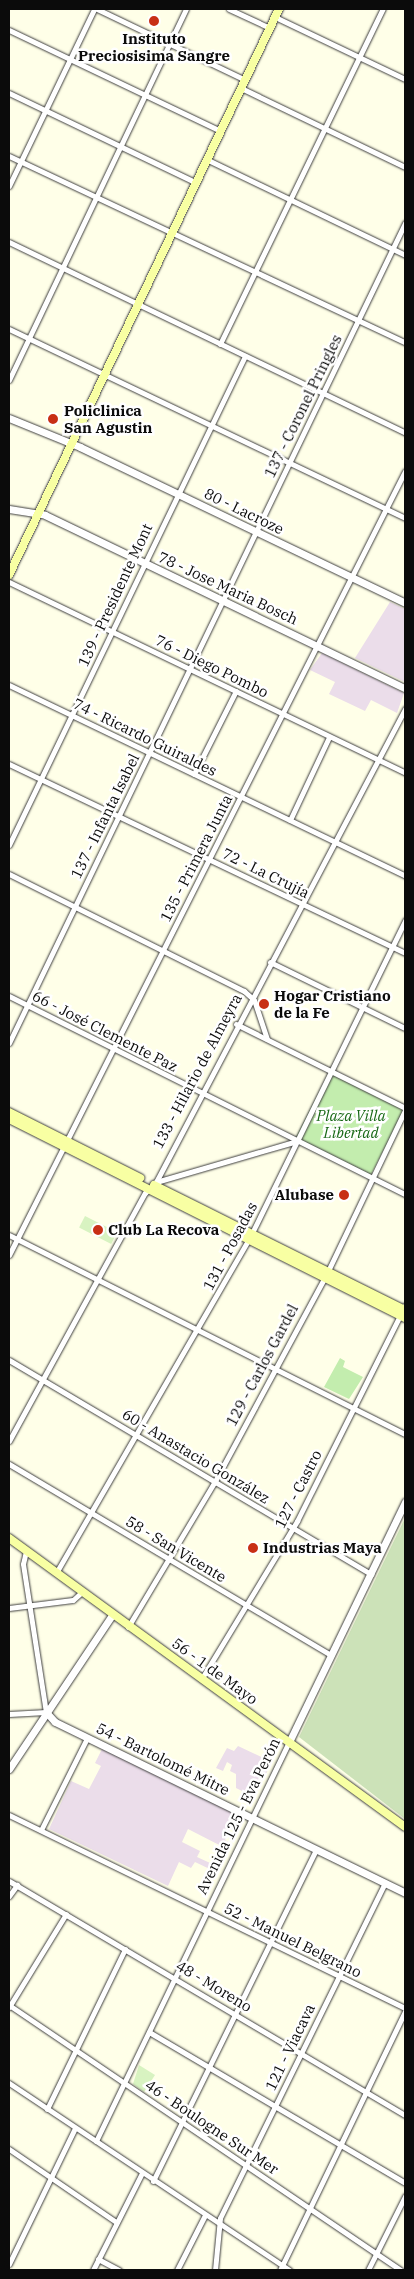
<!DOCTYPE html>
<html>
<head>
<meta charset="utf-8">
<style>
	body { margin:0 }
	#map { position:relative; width:414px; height:2279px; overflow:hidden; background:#ffffe8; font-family:"IBM Plex Serif",serif }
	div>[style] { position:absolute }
	.industrial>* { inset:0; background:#ebddea }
	.green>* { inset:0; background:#c3edae; transform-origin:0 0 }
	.cemetery>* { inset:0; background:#cce2b8 }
	.pitch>* { inset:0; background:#d8f3c1; transform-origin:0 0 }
	.roads { filter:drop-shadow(0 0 1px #3e3e3e) drop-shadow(0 0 1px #3e3e3e) }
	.minor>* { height:5px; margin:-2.5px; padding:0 2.5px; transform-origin:2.5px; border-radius:2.5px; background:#fff }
	.tertiary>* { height:7px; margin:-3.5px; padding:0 3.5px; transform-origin:3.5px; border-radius:3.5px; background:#fff }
	.secondary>* { height:8px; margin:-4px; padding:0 4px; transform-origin:4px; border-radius:4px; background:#f8ffa3 }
	.dots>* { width:14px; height:14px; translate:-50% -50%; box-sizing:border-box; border:2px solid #fff; border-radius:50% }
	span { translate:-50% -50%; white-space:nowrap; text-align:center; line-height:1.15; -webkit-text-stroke:5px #fff; paint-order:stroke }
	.poi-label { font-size:15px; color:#0b0b0b; font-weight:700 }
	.left { translate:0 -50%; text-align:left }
	.right { translate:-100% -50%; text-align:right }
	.street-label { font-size:15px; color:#0b0b0b }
	.park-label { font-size:15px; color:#176815; font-style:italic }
	.frame { position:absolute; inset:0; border:10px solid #0b0b0b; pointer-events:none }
</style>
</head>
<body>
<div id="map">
	<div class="industrial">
		<div style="clip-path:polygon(390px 602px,405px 609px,405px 682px,355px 658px)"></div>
		<div style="clip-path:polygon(322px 653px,404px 693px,397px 713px,371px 700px,365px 711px,329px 694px,335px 682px,310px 670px)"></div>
		<div style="clip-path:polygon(238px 1746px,272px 1762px,254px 1797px,236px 1788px,236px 1774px,230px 1771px,232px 1765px,227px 1762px,223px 1771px,216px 1768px,227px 1748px,234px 1751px)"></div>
		<div style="clip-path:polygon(102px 1749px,237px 1815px,225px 1840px,232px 1844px,229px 1850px,188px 1829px,182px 1842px,200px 1851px,197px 1857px,221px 1868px,218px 1873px,195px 1862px,191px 1868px,179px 1862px,168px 1886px,49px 1829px,71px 1781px,89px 1789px,101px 1766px,95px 1763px)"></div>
	</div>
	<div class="green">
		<div style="left:330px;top:1070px;width:84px;height:78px;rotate:27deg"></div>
		<div style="clip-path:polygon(340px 1358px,345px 1361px,343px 1367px,363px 1377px,349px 1399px,324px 1387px)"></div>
	</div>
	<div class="cemetery">
		<div style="clip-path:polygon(405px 1518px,405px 1819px,299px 1737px)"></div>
	</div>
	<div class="pitch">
		<div style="left:85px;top:1216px;width:36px;height:13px;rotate:27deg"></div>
		<div style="clip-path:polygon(139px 2065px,155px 2075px,144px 2092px,133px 2084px)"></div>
	</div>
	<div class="roads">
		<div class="minor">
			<div style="left:97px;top:9px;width:164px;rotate:25.6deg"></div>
			<div style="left:229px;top:9px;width:45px;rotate:24.9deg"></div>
			<div style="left:275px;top:17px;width:144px;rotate:25.5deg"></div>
			<div style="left:9px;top:30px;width:235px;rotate:25.5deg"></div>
			<div style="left:241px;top:88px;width:182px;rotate:25.7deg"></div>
			<div style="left:9px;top:93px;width:208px;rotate:25.6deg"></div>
			<div style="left:9px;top:156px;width:438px;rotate:25.2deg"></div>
			<div style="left:208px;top:160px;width:219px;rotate:25.7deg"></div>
			<div style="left:9px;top:186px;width:196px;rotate:-64.3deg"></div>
			<div style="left:9px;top:242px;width:440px;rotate:25.7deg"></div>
			<div style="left:9px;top:329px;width:439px;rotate:25.5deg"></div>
			<div style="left:220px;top:344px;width:373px;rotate:-64.1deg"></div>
			<div style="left:9px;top:380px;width:411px;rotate:-64.5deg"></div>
			<div style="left:9px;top:582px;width:440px;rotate:25.7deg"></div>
			<div style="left:9px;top:685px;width:440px;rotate:25.7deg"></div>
			<div style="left:9px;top:764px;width:439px;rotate:25.5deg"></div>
			<div style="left:194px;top:774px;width:93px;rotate:-63.2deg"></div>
			<div style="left:290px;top:820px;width:92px;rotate:-64.8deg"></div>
			<div style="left:9px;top:845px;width:543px;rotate:-64.24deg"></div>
			<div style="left:9px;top:874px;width:263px;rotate:26.5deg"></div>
			<div style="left:244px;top:991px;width:13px;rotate:42deg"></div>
			<div style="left:254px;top:1000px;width:41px;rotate:71.6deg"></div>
			<div style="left:270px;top:962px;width:150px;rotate:26.1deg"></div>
			<div style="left:9px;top:996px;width:443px;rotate:26.6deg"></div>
			<div style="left:236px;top:1024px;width:189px;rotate:26.4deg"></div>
			<div style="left:9px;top:1043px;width:911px;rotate:-64.22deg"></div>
			<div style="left:156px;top:1182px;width:147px;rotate:-16.2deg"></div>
			<div style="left:9px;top:1235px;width:443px;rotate:26.7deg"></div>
			<div style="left:9px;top:1255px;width:878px;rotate:-63.2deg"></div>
			<div style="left:9px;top:1360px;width:421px;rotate:30.6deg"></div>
			<div style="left:9px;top:1441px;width:283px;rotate:-61.3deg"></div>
			<div style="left:145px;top:1193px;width:16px;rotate:-45deg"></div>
			<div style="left:156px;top:1182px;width:535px;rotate:-62.24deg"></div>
			<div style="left:9px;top:1464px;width:374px;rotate:30.7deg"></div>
			<div style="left:26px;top:1551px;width:13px;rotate:103deg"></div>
			<div style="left:23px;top:1564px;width:150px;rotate:81.2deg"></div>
			<div style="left:56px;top:1573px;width:390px;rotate:-60deg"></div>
			<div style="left:251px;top:1235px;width:351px;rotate:-63.9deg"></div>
			<div style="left:9px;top:1608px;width:64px;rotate:-7.1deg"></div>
			<div style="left:73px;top:1600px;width:12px;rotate:-42deg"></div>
			<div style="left:128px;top:1627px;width:168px;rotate:-59.2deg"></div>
			<div style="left:214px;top:1483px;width:238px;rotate:-61.7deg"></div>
			<div style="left:327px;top:1273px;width:181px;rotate:-64.4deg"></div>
			<div style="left:202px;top:1678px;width:184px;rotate:-58.8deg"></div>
			<div style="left:297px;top:1521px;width:241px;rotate:-63.4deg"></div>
			<div style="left:9px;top:1714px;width:37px;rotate:-3deg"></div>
			<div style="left:9px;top:1815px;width:441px;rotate:26deg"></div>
			<div style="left:41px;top:1830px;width:103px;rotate:-63.4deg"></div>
			<div style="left:9px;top:1881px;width:460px;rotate:30.6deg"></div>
			<div style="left:9px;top:1896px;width:14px;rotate:-54deg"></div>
			<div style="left:9px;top:2005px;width:473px;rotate:34.1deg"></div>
			<div style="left:9px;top:2007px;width:109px;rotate:-58.5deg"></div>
			<div style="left:149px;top:2032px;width:297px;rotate:30.5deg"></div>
			<div style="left:9px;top:2083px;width:337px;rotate:33.7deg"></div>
			<div style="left:47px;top:2109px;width:178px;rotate:-64deg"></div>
			<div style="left:96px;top:2141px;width:443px;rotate:-64.2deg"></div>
			<div style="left:9px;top:2149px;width:130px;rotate:34.3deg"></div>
			<div style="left:153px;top:2181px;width:369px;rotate:-63.8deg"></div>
			<div style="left:98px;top:2259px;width:24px;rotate:28deg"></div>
			<div style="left:9px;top:2264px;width:151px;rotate:-64.1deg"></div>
			<div style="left:93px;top:2270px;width:109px;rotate:-63.2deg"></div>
			<div style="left:177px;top:2270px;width:62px;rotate:-63deg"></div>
			<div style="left:215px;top:2270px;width:52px;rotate:-84.5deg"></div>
			<div style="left:220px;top:2218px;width:373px;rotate:-63.8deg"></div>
			<div style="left:280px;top:2270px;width:288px;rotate:-64.2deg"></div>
			<div style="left:368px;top:2270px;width:83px;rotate:-63.4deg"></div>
		</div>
		<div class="tertiary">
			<div style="left:9px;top:418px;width:77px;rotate:22.2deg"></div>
			<div style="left:80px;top:447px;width:361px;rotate:25.6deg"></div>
			<div style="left:9px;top:509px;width:36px;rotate:9deg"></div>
			<div style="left:45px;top:515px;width:399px;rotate:25.7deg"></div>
			<div style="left:46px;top:1712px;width:13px;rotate:48deg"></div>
			<div style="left:55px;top:1722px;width:390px;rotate:26deg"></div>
			<div style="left:289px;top:1742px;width:267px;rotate:-64.2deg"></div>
			<div style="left:9px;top:1769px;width:185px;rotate:-56.2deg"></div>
		</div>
		<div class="secondary">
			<div style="left:9px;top:575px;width:627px;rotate:-64.5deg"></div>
			<div style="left:9px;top:1112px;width:147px;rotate:26.7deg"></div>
			<div style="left:9px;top:1119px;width:443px;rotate:26.7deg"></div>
			<div style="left:154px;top:1185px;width:280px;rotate:26.5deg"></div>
			<div style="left:9px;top:1538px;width:490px;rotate:36.1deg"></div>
		</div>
	</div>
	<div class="dots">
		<div style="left:154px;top:21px;background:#c82f15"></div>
		<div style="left:53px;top:419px;background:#c82f15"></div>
		<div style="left:264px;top:1004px;background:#c82f15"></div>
		<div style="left:344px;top:1195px;background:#c82f15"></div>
		<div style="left:98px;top:1230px;background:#c82f15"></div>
		<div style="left:253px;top:1548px;background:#c82f15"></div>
	</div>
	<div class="poi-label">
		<span style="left:154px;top:47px">Instituto<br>Preciosisima Sangre</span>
		<span class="left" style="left:64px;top:419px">Policlinica<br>San Agustin</span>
		<span class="left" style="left:274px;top:1004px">Hogar Cristiano<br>de la Fe</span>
		<span class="right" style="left:334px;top:1195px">Alubase</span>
		<span class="left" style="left:108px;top:1230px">Club La Recova</span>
		<span class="left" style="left:263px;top:1548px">Industrias Maya</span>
	</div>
	<div class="street-label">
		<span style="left:303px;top:406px;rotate:-64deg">137 - Coronel Pringles</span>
		<span style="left:244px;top:511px;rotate:26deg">80 - Lacroze</span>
		<span style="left:228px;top:588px;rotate:25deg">78 - Jose Maria Bosch</span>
		<span style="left:115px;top:595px;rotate:-65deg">139 - Presidente Mont</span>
		<span style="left:212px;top:666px;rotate:26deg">76 - Diego Pombo</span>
		<span style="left:145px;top:737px;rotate:26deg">74 - Ricardo Guiraldes</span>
		<span style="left:105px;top:816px;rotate:-64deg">137 - Infanta Isabel</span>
		<span style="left:196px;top:858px;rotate:-63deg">135 - Primera Junta</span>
		<span style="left:266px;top:873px;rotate:26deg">72 - La Crujía</span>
		<span style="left:105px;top:1031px;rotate:27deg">66 - José Clemente Paz</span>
		<span style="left:197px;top:1071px;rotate:-62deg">133 - Hilario de Almeyra</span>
		<span style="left:230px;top:1246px;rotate:-62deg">131 - Posadas</span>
		<span style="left:262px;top:1365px;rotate:-62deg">129 - Carlos Gardel</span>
		<span style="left:196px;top:1456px;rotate:31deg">60 - Anastacio González</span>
		<span style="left:298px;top:1489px;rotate:-63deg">127 - Castro</span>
		<span style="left:176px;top:1549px;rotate:31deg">58 - San Vicente</span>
		<span style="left:215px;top:1671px;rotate:36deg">56 - 1 de Mayo</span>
		<span style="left:163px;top:1759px;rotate:26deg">54 - Bartolomé Mitre</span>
		<span style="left:238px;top:1816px;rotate:-64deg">Avenida 125 - Eva Perón</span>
		<span style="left:293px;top:1940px;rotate:26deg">52 - Manuel Belgrano</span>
		<span style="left:214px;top:1986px;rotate:31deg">48 - Moreno</span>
		<span style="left:290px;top:2047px;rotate:-64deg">121 - Viacava</span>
		<span style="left:212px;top:2127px;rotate:34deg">46 - Boulogne Sur Mer</span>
	</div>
	<div class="park-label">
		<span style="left:351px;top:1124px">Plaza Villa<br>Libertad</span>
	</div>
	<div class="frame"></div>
</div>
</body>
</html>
